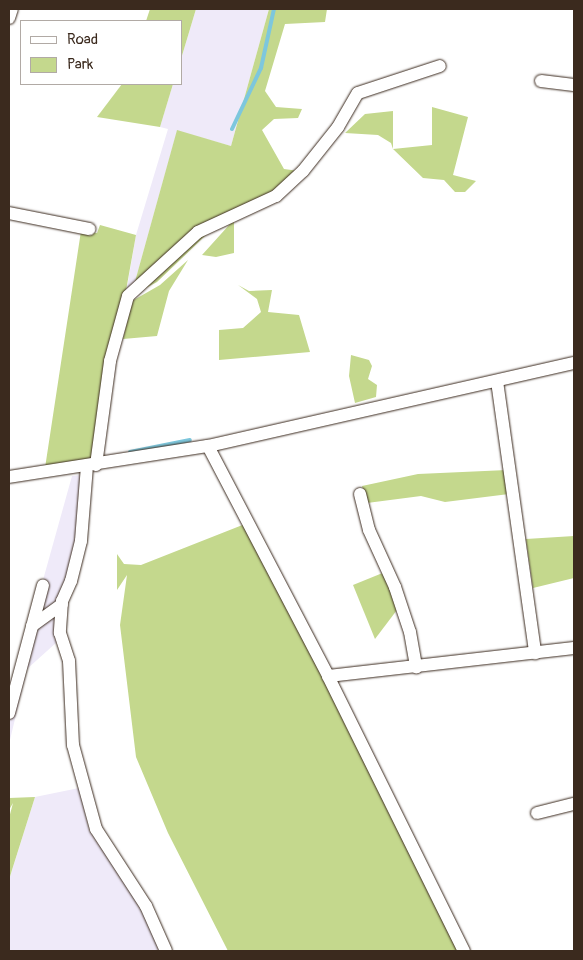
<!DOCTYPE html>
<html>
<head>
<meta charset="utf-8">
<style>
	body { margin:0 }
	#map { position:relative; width:583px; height:960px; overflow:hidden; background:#fff; font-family:Pangolin,sans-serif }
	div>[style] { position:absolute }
	.built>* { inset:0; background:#efeaf9 }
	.green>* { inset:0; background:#c4d88d }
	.stream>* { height:4px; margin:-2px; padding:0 2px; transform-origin:2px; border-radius:2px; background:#7dc7dd }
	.roads { filter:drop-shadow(0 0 1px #3b2a1e) drop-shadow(0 0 1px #3b2a1e) }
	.minor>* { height:12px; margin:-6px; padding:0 6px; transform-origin:6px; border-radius:6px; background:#fff }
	span { translate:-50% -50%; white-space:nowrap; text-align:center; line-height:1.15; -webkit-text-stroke:4px #fff; paint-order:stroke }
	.frame { position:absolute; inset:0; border:10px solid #3b2a1e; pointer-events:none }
	.legend { position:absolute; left:20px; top:20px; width:162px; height:65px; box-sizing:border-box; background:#fff; border:1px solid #b1aaa5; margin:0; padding:6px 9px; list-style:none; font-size:15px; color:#3b2a1e }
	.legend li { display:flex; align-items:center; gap:10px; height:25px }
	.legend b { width:25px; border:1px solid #b1aaa5 }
</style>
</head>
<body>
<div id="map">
	<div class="built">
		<div style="clip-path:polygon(196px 9px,269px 9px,231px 146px,177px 131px,126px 314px,125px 299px,136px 235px,168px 129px,160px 127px,173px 84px,181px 84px,181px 59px)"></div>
		<div style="clip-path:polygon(81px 475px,84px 494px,57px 642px,27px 669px,9px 744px,9px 702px,72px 476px)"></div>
		<div style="clip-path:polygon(79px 788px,89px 830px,170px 951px,9px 951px,9px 880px,35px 797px)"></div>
	</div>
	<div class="green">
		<div style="clip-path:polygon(150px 9px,196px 9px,181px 59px,181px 21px,146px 21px)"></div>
		<div style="clip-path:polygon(269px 9px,327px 9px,325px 22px,285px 24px,265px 91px,276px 107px,302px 109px,298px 118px,274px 119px,262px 130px,284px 169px,299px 171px,273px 193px,206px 235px,157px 282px,131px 296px,177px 130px,231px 146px)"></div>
		<div style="clip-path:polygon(122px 84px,173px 84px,160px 127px,97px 117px)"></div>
		<div style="clip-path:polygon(432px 107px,468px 117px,453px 175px,476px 181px,465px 192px,455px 192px,444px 180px,423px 178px,393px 149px,391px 143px,378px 135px,345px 133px,365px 114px,393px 111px,393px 149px,432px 145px)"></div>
		<div style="clip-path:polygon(239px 214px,234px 222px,234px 253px,216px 257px,202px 255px)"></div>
		<div style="clip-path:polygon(100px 225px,136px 235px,101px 429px,94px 458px,45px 468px,81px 231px,97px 233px)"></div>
		<div style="clip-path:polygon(188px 260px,169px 291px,157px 336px,123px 339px,132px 301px,160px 285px)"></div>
		<div style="clip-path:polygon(238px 285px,249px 291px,272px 290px,268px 312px,299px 315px,310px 352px,219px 360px,219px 330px,243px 328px,261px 312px,257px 299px)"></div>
		<div style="clip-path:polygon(351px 355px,369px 360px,372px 366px,368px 379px,377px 385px,376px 397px,355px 403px,349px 376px)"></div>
		<div style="clip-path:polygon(507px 470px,509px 494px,445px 502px,421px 496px,367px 503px,362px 486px,418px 474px)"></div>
		<div style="clip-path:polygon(245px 524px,461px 951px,228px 951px,168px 833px,136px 757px,120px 625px,127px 575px,117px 590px,117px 554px,124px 564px,141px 565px)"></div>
		<div style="clip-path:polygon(574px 536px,574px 578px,533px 588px,526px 539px)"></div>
		<div style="clip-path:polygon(385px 572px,400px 606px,375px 639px,353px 585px)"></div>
		<div style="clip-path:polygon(35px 797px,12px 870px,9px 880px,9px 818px,13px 803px,9px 810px,9px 798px)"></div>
	</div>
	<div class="stream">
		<div style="left:232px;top:129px;width:68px;rotate:-64.6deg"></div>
		<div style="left:261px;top:68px;width:60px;rotate:-77.6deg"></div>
		<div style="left:130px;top:452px;width:61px;rotate:-11.3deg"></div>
	</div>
	<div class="roads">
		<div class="minor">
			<div style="left:9px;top:18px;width:9px;rotate:-72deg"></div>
			<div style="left:541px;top:81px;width:33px;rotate:7deg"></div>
			<div style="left:9px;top:213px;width:82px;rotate:11.3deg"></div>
			<div style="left:497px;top:381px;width:275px;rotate:82deg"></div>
			<div style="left:208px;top:446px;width:259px;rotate:62.4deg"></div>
			<div style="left:328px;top:676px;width:307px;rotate:63.7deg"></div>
			<div style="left:96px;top:465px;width:105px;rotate:-82.3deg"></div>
			<div style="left:110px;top:361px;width:67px;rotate:-74.5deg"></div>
			<div style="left:128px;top:296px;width:95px;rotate:-42.4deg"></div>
			<div style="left:198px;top:232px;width:86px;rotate:-24.8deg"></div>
			<div style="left:276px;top:196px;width:37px;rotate:-43deg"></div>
			<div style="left:303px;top:171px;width:56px;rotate:-51.5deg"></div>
			<div style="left:338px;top:127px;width:39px;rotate:-60deg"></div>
			<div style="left:358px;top:93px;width:86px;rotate:-18.2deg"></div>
			<div style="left:87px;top:466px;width:75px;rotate:94.6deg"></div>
			<div style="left:81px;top:541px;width:41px;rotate:104deg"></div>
			<div style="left:71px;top:581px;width:22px;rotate:114deg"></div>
			<div style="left:62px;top:601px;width:32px;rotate:94deg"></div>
			<div style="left:60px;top:633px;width:29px;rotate:72deg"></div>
			<div style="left:69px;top:661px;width:84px;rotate:87.3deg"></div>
			<div style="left:73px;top:745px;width:87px;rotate:74.7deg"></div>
			<div style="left:96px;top:829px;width:92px;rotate:57deg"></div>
			<div style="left:146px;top:906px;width:49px;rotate:66deg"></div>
			<div style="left:9px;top:477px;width:201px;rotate:-8.9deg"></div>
			<div style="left:208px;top:446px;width:375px;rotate:-12.8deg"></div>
			<div style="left:360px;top:494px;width:37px;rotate:76deg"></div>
			<div style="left:369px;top:530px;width:63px;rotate:65.5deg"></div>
			<div style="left:395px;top:587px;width:47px;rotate:71.6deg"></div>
			<div style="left:410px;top:632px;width:36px;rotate:80deg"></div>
			<div style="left:32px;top:626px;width:37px;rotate:-36deg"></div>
			<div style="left:328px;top:676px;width:248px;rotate:-6.5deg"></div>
			<div style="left:9px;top:713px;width:132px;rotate:-75.1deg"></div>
			<div style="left:537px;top:813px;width:38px;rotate:-14deg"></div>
		</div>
	</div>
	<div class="frame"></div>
	<ul class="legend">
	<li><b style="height:6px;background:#fff"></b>Road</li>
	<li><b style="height:14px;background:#c4d88d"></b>Park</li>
	</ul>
</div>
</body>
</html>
